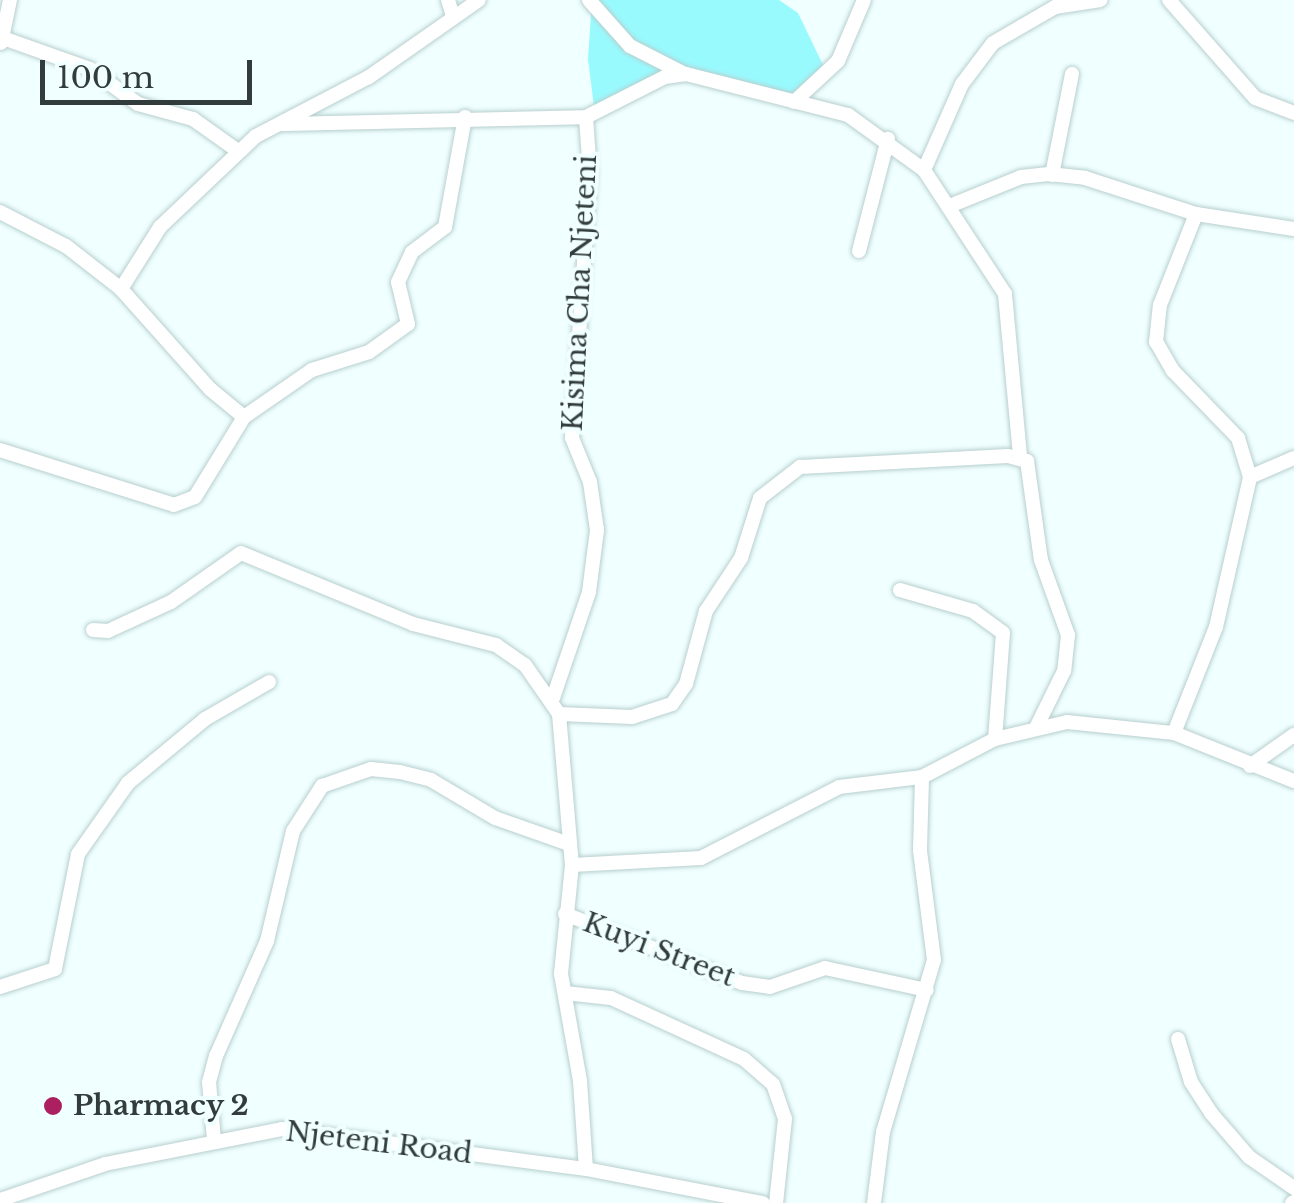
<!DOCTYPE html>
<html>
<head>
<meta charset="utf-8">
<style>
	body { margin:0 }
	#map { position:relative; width:1294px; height:1203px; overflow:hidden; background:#f0ffff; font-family:"Libre Baskerville",serif }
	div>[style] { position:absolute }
	.green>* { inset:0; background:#99fafe }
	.roads { filter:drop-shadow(0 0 2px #b8cfcf) drop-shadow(0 0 2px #b8cfcf) }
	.street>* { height:14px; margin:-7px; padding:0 7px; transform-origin:7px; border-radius:7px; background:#fff }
	.dots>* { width:28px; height:28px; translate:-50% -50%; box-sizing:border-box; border:5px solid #f0ffff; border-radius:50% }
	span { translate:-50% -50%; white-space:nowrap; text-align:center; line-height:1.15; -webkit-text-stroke:8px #f0ffff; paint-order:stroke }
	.street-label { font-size:28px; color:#333c3c }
	.poi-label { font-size:28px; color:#333c3c; font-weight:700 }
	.left { translate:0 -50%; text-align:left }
	.scale { position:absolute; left:40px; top:60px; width:212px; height:45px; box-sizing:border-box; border:5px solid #333c3c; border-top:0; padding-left:12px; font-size:30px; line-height:35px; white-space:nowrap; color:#333c3c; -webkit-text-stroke:8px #f0ffff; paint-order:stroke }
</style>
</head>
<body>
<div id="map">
	<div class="green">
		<div style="clip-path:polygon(592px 0,779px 0,798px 13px,824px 67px,796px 97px,677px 68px,594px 107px,588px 59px)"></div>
	</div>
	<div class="roads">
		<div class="street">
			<div style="left:448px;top:0;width:17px;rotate:73deg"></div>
			<div style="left:589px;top:0;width:62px;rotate:48.3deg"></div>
			<div style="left:630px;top:46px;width:62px;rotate:27deg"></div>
			<div style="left:1169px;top:0;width:130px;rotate:48.7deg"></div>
			<div style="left:1255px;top:98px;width:42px;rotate:21deg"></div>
			<div style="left:3px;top:38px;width:92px;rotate:19.6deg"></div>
			<div style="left:90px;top:69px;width:59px;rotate:36.1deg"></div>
			<div style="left:138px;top:104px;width:57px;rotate:15.3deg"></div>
			<div style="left:193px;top:119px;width:55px;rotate:35.4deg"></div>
			<div style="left:1px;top:43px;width:44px;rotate:-78.2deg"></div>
			<div style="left:794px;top:102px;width:60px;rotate:-43deg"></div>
			<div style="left:838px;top:61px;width:66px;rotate:-66.9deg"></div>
			<div style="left:282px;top:124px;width:304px;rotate:-1.3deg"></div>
			<div style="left:586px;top:117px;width:89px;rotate:-26.9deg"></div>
			<div style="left:665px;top:77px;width:21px;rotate:-8deg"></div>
			<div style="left:686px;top:74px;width:167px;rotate:14.2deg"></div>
			<div style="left:848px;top:115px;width:94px;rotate:35.9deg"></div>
			<div style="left:924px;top:170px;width:148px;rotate:56.8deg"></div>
			<div style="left:1005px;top:294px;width:164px;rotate:84.7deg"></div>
			<div style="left:924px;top:170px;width:94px;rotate:-66.2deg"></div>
			<div style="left:962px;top:84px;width:51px;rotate:-52.9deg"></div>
			<div style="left:993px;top:43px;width:72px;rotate:-30.1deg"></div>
			<div style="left:1055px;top:7px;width:46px;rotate:-8.8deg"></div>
			<div style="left:1052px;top:175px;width:103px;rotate:-78.8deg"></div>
			<div style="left:952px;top:205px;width:74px;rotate:-22.1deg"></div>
			<div style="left:1021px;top:177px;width:28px;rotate:-6deg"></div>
			<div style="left:1049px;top:174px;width:36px;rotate:6deg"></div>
			<div style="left:1085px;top:178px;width:117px;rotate:18deg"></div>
			<div style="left:1196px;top:214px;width:99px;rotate:8.7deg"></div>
			<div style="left:0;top:212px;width:74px;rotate:27.3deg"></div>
			<div style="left:66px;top:246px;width:70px;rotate:38deg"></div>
			<div style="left:121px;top:289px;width:134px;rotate:48.3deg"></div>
			<div style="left:210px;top:389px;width:44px;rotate:39.5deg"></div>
			<div style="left:859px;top:251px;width:116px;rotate:-75.5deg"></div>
			<div style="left:121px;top:289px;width:73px;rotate:-57.8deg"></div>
			<div style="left:160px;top:227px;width:132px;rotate:-43.5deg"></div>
			<div style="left:256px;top:136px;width:127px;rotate:-27.6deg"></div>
			<div style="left:369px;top:77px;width:134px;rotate:-35deg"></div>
			<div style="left:0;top:450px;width:182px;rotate:17.5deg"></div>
			<div style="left:174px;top:505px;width:22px;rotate:-21deg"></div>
			<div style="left:195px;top:497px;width:94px;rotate:-58.5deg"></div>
			<div style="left:244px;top:417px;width:83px;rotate:-34.7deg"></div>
			<div style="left:312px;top:370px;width:60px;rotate:-17.5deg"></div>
			<div style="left:369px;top:352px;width:48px;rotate:-35.7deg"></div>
			<div style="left:408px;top:324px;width:43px;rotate:-103.4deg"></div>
			<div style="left:398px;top:282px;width:33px;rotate:-65deg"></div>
			<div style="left:412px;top:252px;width:41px;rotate:-37.1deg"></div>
			<div style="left:445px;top:227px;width:112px;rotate:-79.7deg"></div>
			<div style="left:1250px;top:477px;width:48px;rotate:-23.4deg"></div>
			<div style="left:900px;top:590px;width:76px;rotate:16deg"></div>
			<div style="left:973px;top:611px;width:37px;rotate:36deg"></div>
			<div style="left:1003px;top:633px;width:106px;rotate:94.3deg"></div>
			<div style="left:93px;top:630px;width:15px;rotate:4deg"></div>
			<div style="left:108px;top:631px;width:69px;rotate:-24.7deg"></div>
			<div style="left:171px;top:602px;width:85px;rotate:-35deg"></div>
			<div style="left:241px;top:553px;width:186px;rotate:22.4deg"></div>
			<div style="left:413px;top:624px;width:86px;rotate:14.2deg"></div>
			<div style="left:496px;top:645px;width:35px;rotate:35deg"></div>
			<div style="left:525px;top:665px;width:60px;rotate:55.2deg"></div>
			<div style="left:559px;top:714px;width:152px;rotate:85.1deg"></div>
			<div style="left:572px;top:865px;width:110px;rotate:95.8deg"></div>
			<div style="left:561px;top:974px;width:109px;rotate:79.9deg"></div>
			<div style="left:580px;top:1081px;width:88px;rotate:86.1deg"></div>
			<div style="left:553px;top:698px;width:112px;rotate:-71.2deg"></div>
			<div style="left:589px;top:592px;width:63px;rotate:-82.6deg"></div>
			<div style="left:597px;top:530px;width:49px;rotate:-98.3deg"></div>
			<div style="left:590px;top:482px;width:48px;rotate:-112.2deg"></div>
			<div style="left:572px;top:438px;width:266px;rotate:-86.1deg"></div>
			<div style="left:590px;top:173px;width:56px;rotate:-94.1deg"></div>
			<div style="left:559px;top:714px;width:73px;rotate:2.4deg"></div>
			<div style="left:632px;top:717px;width:42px;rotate:-18deg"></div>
			<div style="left:672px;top:704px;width:24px;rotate:-55deg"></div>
			<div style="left:686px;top:684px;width:76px;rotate:-74.7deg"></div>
			<div style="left:706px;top:611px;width:64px;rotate:-56.6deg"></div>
			<div style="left:741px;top:558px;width:63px;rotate:-72.4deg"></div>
			<div style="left:760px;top:498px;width:51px;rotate:-37.8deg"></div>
			<div style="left:800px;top:467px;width:208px;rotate:-3deg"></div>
			<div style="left:1008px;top:456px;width:20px;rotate:15deg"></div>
			<div style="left:1027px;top:461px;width:100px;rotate:82deg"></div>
			<div style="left:1041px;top:560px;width:80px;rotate:70.2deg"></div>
			<div style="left:1068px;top:635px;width:36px;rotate:96deg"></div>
			<div style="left:1064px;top:671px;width:64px;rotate:116.2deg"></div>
			<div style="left:1174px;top:733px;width:114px;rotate:-68.4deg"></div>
			<div style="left:1216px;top:627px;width:154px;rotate:-77.2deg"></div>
			<div style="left:1250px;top:477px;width:41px;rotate:-107.1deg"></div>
			<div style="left:1238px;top:438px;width:93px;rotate:-134.1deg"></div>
			<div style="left:1173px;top:371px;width:34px;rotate:-120deg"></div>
			<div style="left:1156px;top:342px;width:37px;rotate:-84deg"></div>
			<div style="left:1160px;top:305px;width:98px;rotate:-68.4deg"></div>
			<div style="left:1250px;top:766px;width:54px;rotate:-35.2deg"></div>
			<div style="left:572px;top:865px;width:129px;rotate:-3.1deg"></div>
			<div style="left:701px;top:858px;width:155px;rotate:-27.2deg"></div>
			<div style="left:839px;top:787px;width:84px;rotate:-6.9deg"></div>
			<div style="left:922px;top:777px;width:82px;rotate:-27.5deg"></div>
			<div style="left:995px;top:739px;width:74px;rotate:-13.3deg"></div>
			<div style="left:1067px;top:722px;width:108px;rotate:5.9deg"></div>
			<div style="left:1174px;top:733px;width:129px;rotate:21.8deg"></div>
			<div style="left:565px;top:914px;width:190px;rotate:21.3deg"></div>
			<div style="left:742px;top:983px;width:28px;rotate:8deg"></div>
			<div style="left:770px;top:987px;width:58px;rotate:-19.1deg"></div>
			<div style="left:825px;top:968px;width:104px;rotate:12.2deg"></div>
			<div style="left:0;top:987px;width:58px;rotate:-18.1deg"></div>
			<div style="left:55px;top:969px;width:117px;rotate:-78.7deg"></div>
			<div style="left:78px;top:854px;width:87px;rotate:-54.8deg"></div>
			<div style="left:128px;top:783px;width:100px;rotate:-39.7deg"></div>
			<div style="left:205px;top:719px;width:74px;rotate:-30deg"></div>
			<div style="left:565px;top:993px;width:46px;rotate:6.2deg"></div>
			<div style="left:611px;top:998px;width:146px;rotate:24.6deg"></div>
			<div style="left:744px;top:1059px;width:38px;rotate:41deg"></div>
			<div style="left:773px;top:1084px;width:37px;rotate:71deg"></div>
			<div style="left:785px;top:1119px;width:84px;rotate:96.1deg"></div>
			<div style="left:1178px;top:1039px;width:45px;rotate:73.2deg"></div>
			<div style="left:1191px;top:1082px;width:37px;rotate:57deg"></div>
			<div style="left:1211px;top:1113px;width:58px;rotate:49.2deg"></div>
			<div style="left:1249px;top:1157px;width:55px;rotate:34.6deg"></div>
			<div style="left:214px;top:1140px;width:58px;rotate:-94.9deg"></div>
			<div style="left:209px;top:1082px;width:27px;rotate:-75deg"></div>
			<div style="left:216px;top:1056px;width:126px;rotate:-66.1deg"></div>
			<div style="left:267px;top:941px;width:113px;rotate:-76.7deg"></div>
			<div style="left:293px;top:831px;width:54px;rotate:-57.2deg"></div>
			<div style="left:322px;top:786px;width:52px;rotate:-19.1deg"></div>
			<div style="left:371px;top:769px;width:29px;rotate:6deg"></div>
			<div style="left:400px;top:772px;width:32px;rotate:14deg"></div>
			<div style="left:431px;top:780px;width:74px;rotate:30.7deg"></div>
			<div style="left:495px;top:818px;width:78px;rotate:19.4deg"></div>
			<div style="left:0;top:1200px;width:111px;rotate:-18.9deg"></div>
			<div style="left:105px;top:1164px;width:180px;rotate:-11.2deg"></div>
			<div style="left:282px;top:1129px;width:307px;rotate:7.5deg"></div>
			<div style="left:586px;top:1169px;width:180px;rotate:10.9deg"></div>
			<div style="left:874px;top:1203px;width:72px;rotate:-82.8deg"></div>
			<div style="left:883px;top:1132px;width:179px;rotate:-73.5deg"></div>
			<div style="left:934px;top:960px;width:111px;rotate:-97.3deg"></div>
			<div style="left:920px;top:850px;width:73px;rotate:-88.4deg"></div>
			<div style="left:1292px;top:1203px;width:2px;rotate:-27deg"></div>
		</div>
	</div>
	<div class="dots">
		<div style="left:53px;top:1106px;background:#ac2060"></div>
	</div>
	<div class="street-label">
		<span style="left:580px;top:293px;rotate:-87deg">Kisima Cha Njeteni</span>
		<span style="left:659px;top:950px;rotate:21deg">Kuyi Street</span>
		<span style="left:379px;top:1143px;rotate:7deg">Njeteni Road</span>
	</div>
	<div class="poi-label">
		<span class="left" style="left:73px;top:1106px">Pharmacy 2</span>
	</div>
	<div class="scale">100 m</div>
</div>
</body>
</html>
